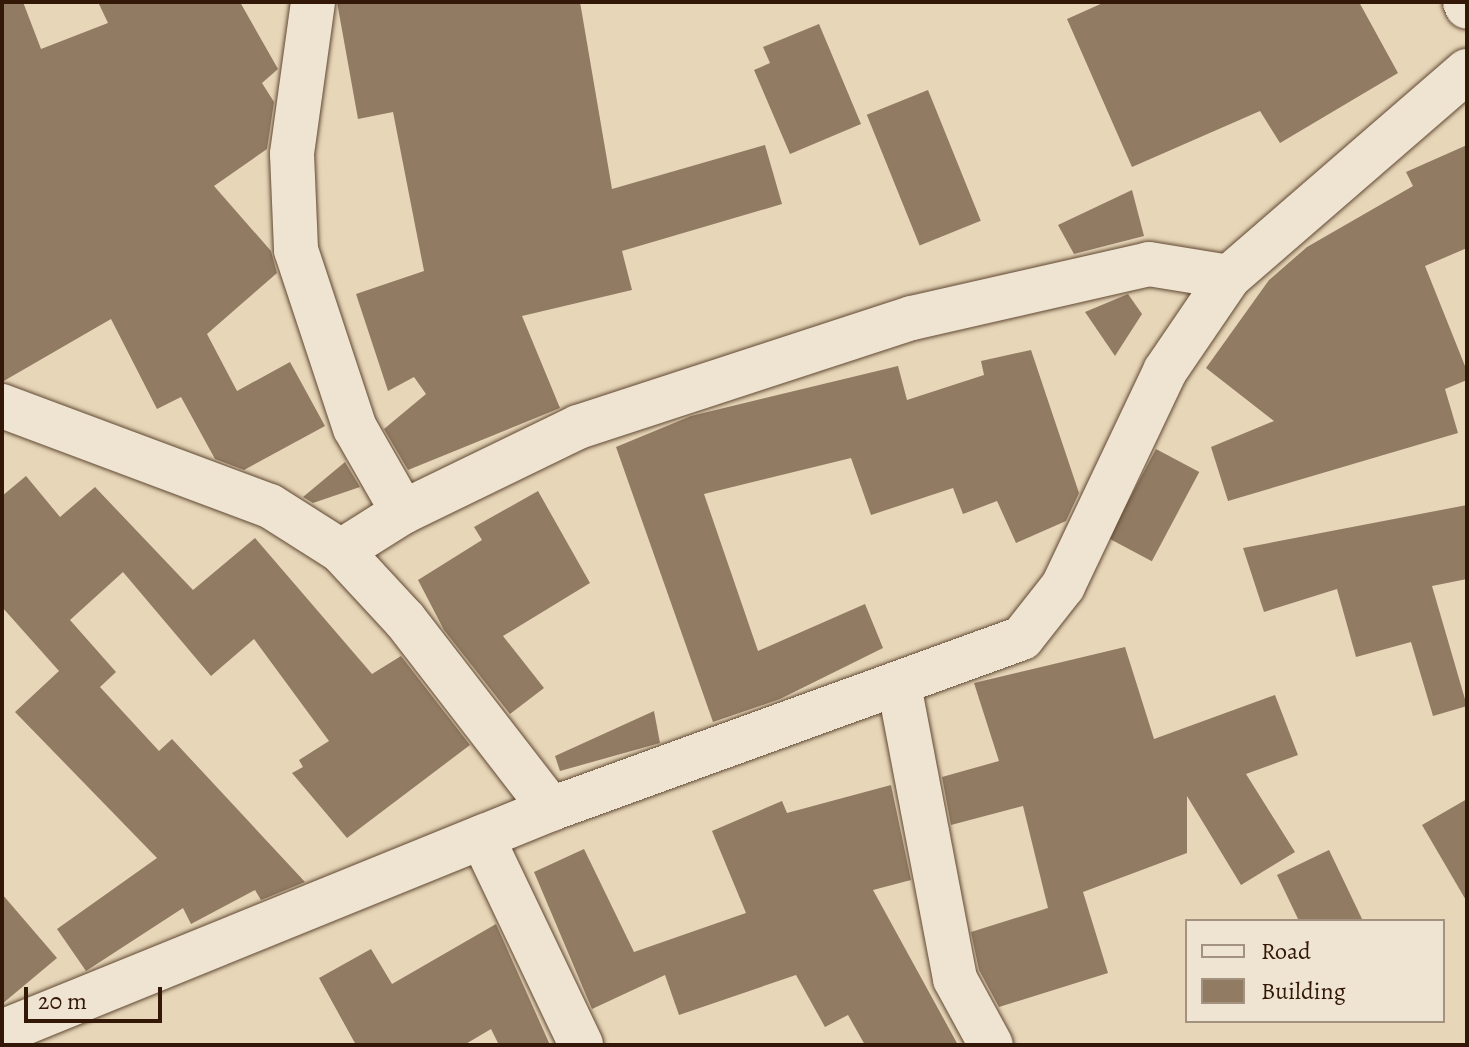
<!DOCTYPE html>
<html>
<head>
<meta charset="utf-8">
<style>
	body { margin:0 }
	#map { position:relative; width:1469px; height:1047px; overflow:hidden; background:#e7d6b8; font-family:Alegreya,serif }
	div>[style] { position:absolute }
	.building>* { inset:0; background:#917b63; transform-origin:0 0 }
	.roads { filter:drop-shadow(0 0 2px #604833) drop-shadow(0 0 2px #604833) }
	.minor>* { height:44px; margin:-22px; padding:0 22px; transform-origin:22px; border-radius:22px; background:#efe4d1 }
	span { translate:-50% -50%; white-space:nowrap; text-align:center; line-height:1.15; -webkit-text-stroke:8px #efe4d1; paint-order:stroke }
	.frame { position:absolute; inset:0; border:4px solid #331807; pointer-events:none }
	.legend { position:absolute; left:1185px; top:919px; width:260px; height:104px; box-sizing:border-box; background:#efe4d1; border:2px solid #a49280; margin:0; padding:10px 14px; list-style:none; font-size:24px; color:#331807 }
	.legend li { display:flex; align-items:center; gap:16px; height:40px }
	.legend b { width:40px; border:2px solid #a49280 }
	.scale { position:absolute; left:24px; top:987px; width:138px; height:36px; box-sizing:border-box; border:4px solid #331807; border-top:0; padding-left:10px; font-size:24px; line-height:28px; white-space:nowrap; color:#331807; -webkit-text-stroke:6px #efe4d1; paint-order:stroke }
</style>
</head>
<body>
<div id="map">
	<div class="building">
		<div style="clip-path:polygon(2px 2px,23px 2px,41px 49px,108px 23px,98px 2px,240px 2px,278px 69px,262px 83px,274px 102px,267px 149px,214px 186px,271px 251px,277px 273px,207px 334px,237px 391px,290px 362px,325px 426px,244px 470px,215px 459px,181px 397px,157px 409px,111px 319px,2px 382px)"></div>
		<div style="clip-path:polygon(337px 2px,580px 2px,612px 189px,765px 145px,782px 204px,622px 251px,632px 290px,522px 316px,560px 408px,408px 470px,384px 429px,426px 394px,414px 377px,388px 391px,356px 294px,424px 271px,393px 112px,358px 119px)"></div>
		<div style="clip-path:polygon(1105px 2px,1359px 2px,1398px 73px,1280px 143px,1260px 111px,1132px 167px,1067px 19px)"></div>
		<div style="clip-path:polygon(819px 24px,861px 124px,790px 154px,754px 70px,770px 63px,763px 47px)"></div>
		<div style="left:928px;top:90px;width:141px;height:66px;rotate:68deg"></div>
		<div style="clip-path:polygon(1467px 145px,1467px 248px,1425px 266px,1467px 371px,1467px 380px,1445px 389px,1458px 433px,1228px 501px,1211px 447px,1274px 421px,1206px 368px,1269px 280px,1307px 247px,1413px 186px,1406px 172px)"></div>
		<div style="clip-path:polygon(1132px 190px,1144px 236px,1074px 254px,1058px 225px)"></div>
		<div style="clip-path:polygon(1128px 294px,1142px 314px,1115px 356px,1085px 312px)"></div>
		<div style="clip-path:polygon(1031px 350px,1079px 493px,1066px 521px,1016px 543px,997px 501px,963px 514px,953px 488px,871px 515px,851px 458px,704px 494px,758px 651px,865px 604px,883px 648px,780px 699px,713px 722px,616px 447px,691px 416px,898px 366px,907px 400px,984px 375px,981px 361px)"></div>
		<div style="left:1156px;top:449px;width:49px;height:101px;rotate:28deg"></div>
		<div style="clip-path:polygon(345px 462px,360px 487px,313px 503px,303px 497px)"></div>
		<div style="clip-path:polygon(26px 476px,60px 517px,95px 487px,193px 590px,255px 538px,372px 674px,401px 656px,470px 745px,347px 838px,292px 773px,303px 767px,299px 760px,329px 741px,254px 639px,211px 676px,123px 572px,70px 620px,116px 672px,100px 687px,159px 751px,172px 739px,305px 882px,261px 900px,255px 890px,191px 924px,183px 908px,86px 971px,57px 929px,157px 858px,15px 712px,59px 671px,2px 607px,2px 496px)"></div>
		<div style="clip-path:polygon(538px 491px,590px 583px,503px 636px,544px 688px,510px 714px,444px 630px,418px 580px,482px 540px,474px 527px)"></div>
		<div style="clip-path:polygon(1467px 505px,1467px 579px,1432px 586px,1467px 706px,1433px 716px,1411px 642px,1356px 657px,1337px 589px,1264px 612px,1243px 548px)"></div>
		<div style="clip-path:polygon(1125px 647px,1154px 739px,1275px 695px,1298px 755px,1246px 774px,1295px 852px,1241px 885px,1187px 796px,1187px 853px,1083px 892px,1108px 973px,999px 1007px,979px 970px,971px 932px,1048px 908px,1023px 806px,951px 825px,942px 777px,999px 761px,974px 683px)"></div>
		<div style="clip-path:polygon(654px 711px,660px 743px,560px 771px,555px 756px)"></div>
		<div style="clip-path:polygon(891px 785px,911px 880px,873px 890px,958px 1045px,865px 1045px,848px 1015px,825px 1027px,796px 975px,679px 1015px,665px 975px,592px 1009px,534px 872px,584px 849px,634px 952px,746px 913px,712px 831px,782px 801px,787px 813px)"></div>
		<div style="clip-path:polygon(1467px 799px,1467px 902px,1422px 825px)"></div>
		<div style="clip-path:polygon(1329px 850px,1363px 921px,1299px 921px,1277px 875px)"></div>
		<div style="clip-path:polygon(2px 894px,57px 958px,2px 1004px)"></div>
		<div style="clip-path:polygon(496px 924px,550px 1045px,499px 1045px,491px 1029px,464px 1045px,356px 1045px,319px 978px,371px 949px,392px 984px)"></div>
	</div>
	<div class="roads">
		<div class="minor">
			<div style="left:313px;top:2px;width:153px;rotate:97.9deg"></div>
			<div style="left:292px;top:154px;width:96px;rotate:87.6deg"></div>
			<div style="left:296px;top:250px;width:188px;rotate:71.7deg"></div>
			<div style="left:355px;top:428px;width:97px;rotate:60.3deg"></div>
			<div style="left:1465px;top:2px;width:5px;rotate:68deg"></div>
			<div style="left:2px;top:406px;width:286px;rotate:20.5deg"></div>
			<div style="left:270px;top:506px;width:84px;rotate:32.4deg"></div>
			<div style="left:341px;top:551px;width:94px;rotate:47.2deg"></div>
			<div style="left:405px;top:620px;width:239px;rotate:52.3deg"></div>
			<div style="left:341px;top:551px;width:73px;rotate:-32.2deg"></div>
			<div style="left:403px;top:512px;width:195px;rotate:-25.9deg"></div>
			<div style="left:578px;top:427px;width:351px;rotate:-18.1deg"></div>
			<div style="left:912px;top:318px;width:243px;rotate:-12.8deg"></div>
			<div style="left:1149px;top:264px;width:81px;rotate:9.2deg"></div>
			<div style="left:899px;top:685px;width:299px;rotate:79.2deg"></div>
			<div style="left:955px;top:979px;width:75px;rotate:61.4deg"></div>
			<div style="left:482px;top:837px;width:230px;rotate:64.5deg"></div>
			<div style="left:2px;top:1032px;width:593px;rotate:-22.11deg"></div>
			<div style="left:551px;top:809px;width:501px;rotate:-19.95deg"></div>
			<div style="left:1022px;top:638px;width:66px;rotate:-51.7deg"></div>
			<div style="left:1063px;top:586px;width:238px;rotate:-64.6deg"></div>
			<div style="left:1165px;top:371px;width:114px;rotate:-55.8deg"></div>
			<div style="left:1229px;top:277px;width:315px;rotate:-40.9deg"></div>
		</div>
	</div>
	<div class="frame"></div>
	<ul class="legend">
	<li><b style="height:10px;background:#efe4d1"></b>Road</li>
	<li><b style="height:22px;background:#917b63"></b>Building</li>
	</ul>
	<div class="scale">20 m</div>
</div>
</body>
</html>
